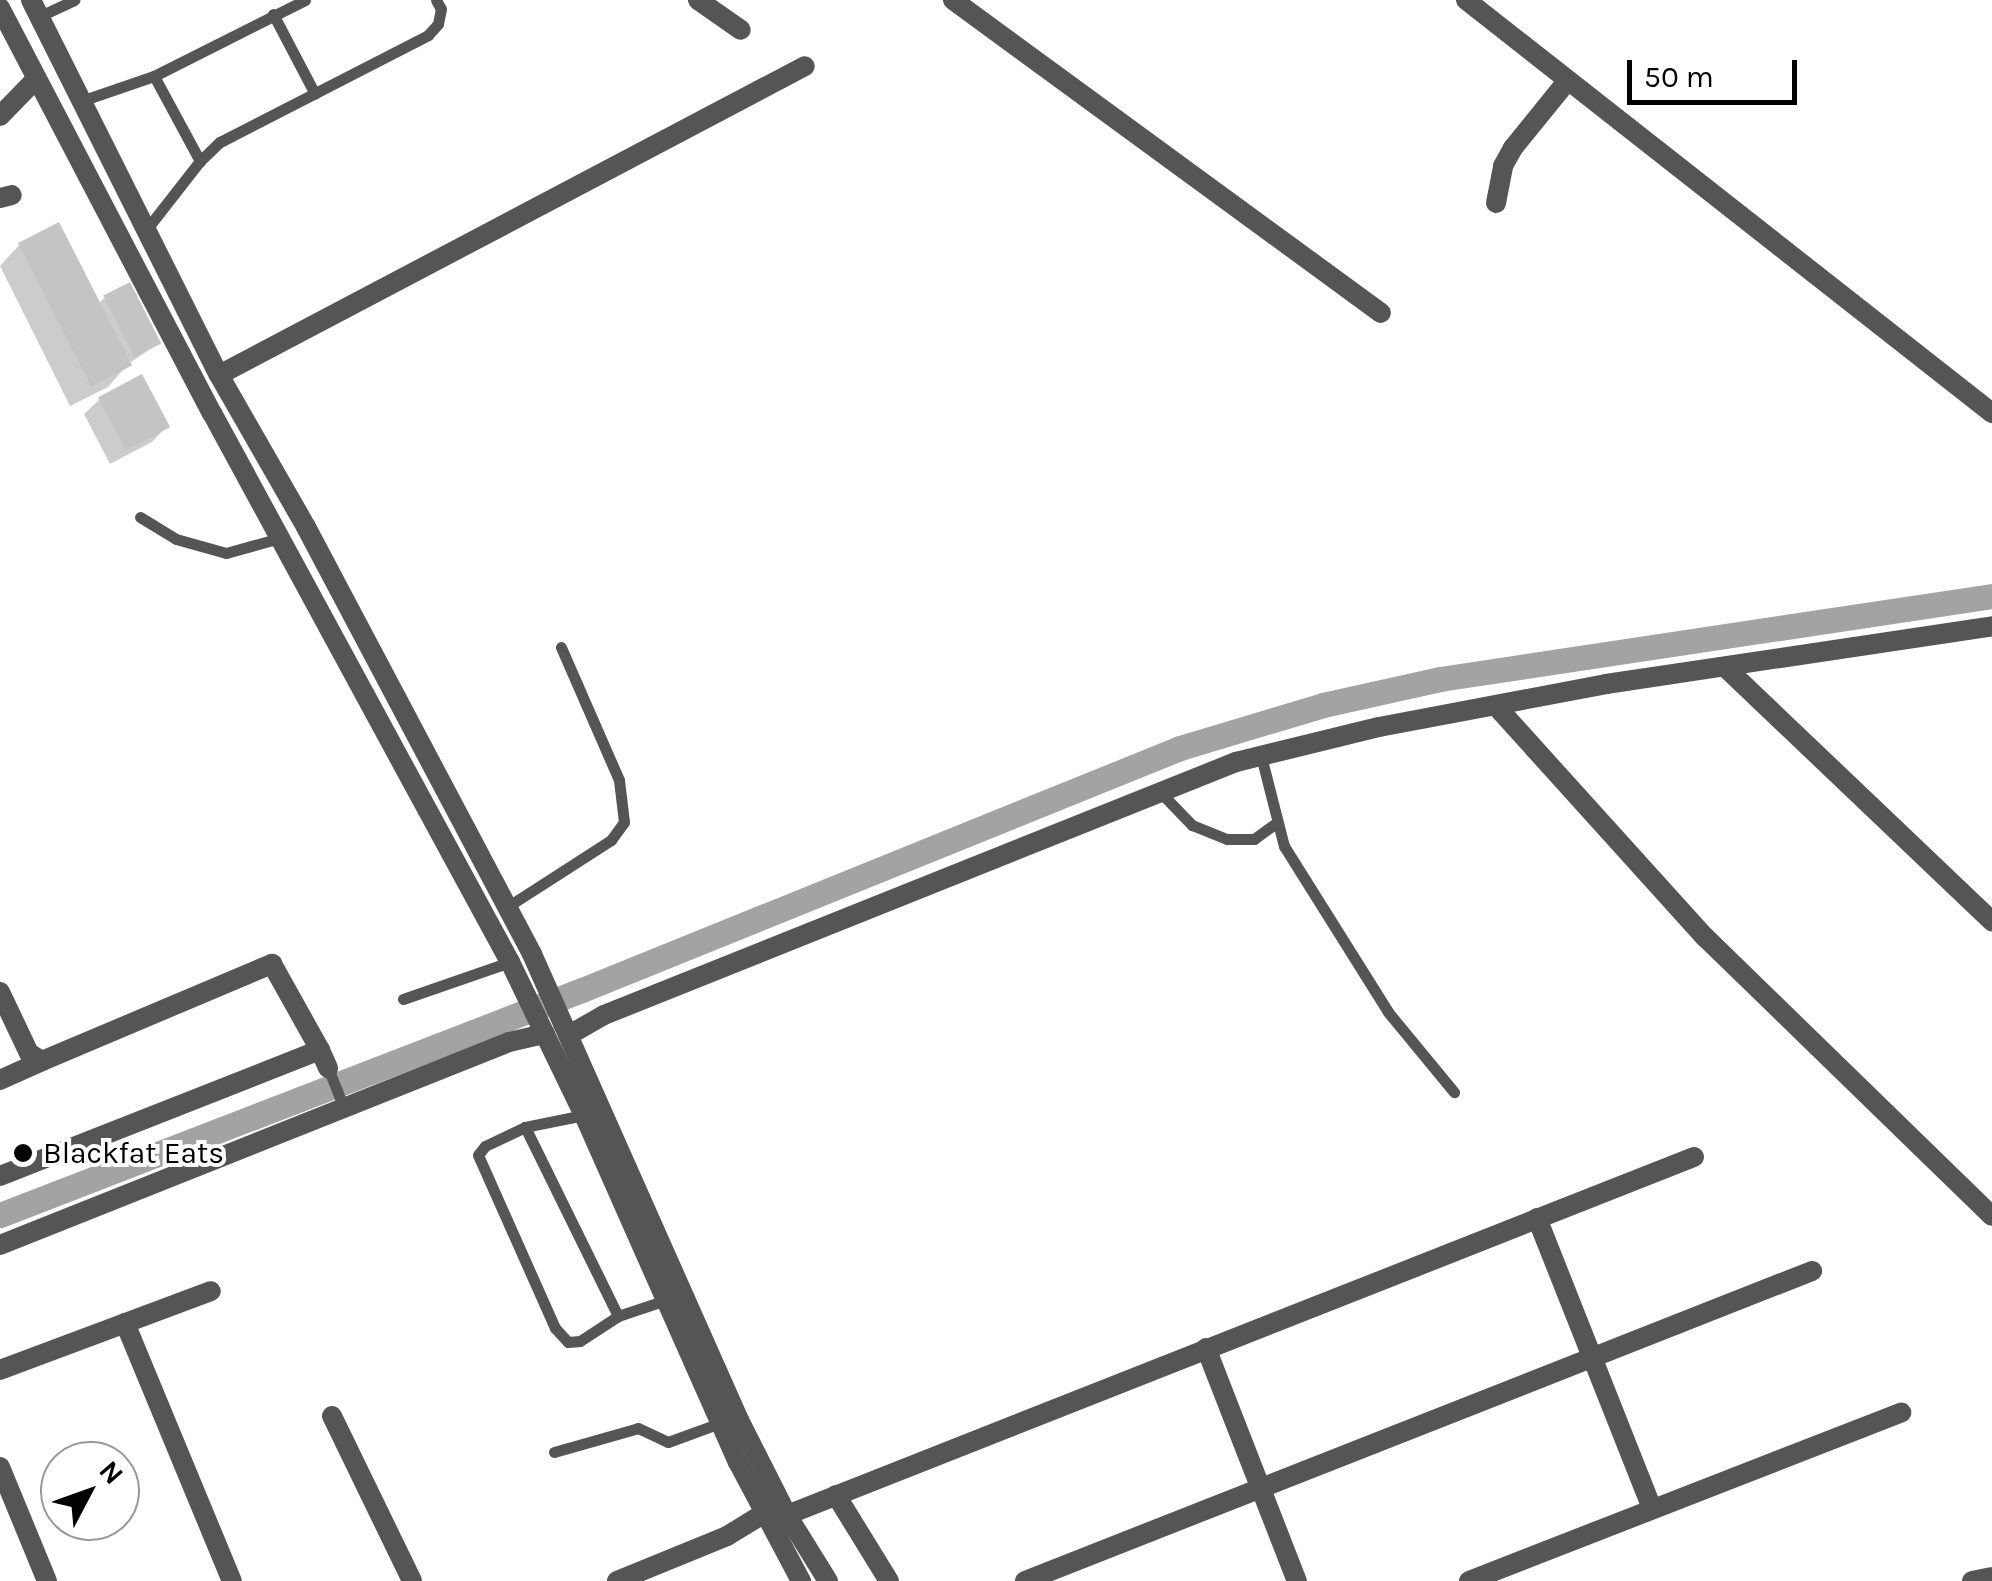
<!DOCTYPE html>
<html>
<head>
<meta charset="utf-8">
<style>
	body { margin:0 }
	#map { position:relative; width:1992px; height:1581px; overflow:hidden; background:#fff; font-family:Karla,sans-serif }
	div>[style] { position:absolute }
	.shadow>* { inset:0; background:#0003 }
	.canal>* { height:25px; margin:-12.5px; padding:0 12.5px; transform-origin:12.5px; border-radius:12.5px; background:#a3a3a3 }
	.building>* { inset:0; background:#c4c4c4; transform-origin:0 0 }
	.service>* { height:11px; margin:-5.5px; padding:0 5.5px; transform-origin:5.5px; border-radius:5.5px; background:#555 }
	.minor>* { height:20px; margin:-10px; padding:0 10px; transform-origin:10px; border-radius:10px; background:#555 }
	.tertiary>* { height:20px; margin:-10px; padding:0 10px; transform-origin:10px; border-radius:10px; background:#555 }
	.dots>* { width:28px; height:28px; translate:-50% -50%; box-sizing:border-box; border:5px solid #fff; border-radius:50% }
	span { translate:-50% -50%; white-space:nowrap; text-align:center; line-height:1.15; -webkit-text-stroke:8px #fff; paint-order:stroke }
	.poi-label { font-size:30px; color:#000 }
	.left { translate:0 -50%; text-align:left }
	.north { position:absolute; left:40px; top:1441px; width:100px; height:100px; box-sizing:border-box; background:#fff; border:2px solid #999; border-radius:50%; rotate:49deg; font-size:28px; font-weight:700; line-height:40px; text-align:center; color:#000 }
	.north::after { content:''; display:block; margin:auto; width:35px; height:45px; background:#000; clip-path:polygon(50% 0,100% 100%,50% 72%,0 100%) }
	.scale { position:absolute; left:1627px; top:60px; width:170px; height:45px; box-sizing:border-box; border:5px solid #000; border-top:0; padding-left:12px; font-size:30px; line-height:35px; white-space:nowrap; color:#000; -webkit-text-stroke:8px #fff; paint-order:stroke }
</style>
</head>
<body>
<div id="map">
	<div class="shadow">
		<div style="clip-path:polygon(20px 244px,98px 305px,104px 298px,158px 344px,128px 364px,108px 387px,70px 406px,0 266px)"></div>
		<div style="clip-path:polygon(100px 399px,167px 426px,152px 442px,110px 464px,84px 414px)"></div>
	</div>
	<div class="canal">
		<div style="left:0;top:1215px;width:624px;rotate:-21.14deg"></div>
		<div style="left:582px;top:990px;width:645px;rotate:-22.03deg"></div>
		<div style="left:1180px;top:748px;width:149px;rotate:-16.7deg"></div>
		<div style="left:1323px;top:705px;width:120px;rotate:-12.5deg"></div>
		<div style="left:1440px;top:679px;width:558px;rotate:-8.55deg"></div>
	</div>
	<div class="building">
		<div style="left:59px;top:222px;width:161px;height:46px;rotate:63deg"></div>
		<div style="left:130px;top:282px;width:69px;height:30px;rotate:63deg"></div>
		<div style="left:142px;top:374px;width:60px;height:50px;rotate:62deg"></div>
	</div>
	<div class="service">
		<div style="left:273px;top:14px;width:90px;rotate:62.3deg"></div>
		<div style="left:40px;top:16px;width:38px;rotate:-25deg"></div>
		<div style="left:154px;top:76px;width:97px;rotate:61.6deg"></div>
		<div style="left:81px;top:101px;width:77px;rotate:-18.9deg"></div>
		<div style="left:154px;top:76px;width:169px;rotate:-26.7deg"></div>
		<div style="left:146px;top:230px;width:88px;rotate:-52deg"></div>
		<div style="left:200px;top:161px;width:28px;rotate:-44deg"></div>
		<div style="left:220px;top:142px;width:234px;rotate:-27.2deg"></div>
		<div style="left:428px;top:35px;width:15px;rotate:-48deg"></div>
		<div style="left:438px;top:24px;width:15px;rotate:-79deg"></div>
		<div style="left:441px;top:9px;width:10px;rotate:-119deg"></div>
		<div style="left:140px;top:517px;width:42px;rotate:31.4deg"></div>
		<div style="left:176px;top:539px;width:52px;rotate:15.6deg"></div>
		<div style="left:226px;top:553px;width:56px;rotate:-15.5deg"></div>
		<div style="left:1261px;top:756px;width:93px;rotate:75.7deg"></div>
		<div style="left:1284px;top:846px;width:196px;rotate:57.9deg"></div>
		<div style="left:1388px;top:1012px;width:104px;rotate:50.5deg"></div>
		<div style="left:1161px;top:793px;width:45px;rotate:45.9deg"></div>
		<div style="left:1192px;top:825px;width:38px;rotate:22deg"></div>
		<div style="left:1227px;top:839px;width:27px"></div>
		<div style="left:1254px;top:839px;width:29px;rotate:-36deg"></div>
		<div style="left:507px;top:907px;width:124px;rotate:-32.8deg"></div>
		<div style="left:611px;top:840px;width:22px;rotate:-54deg"></div>
		<div style="left:624px;top:822px;width:42px;rotate:-96.8deg"></div>
		<div style="left:619px;top:780px;width:145px;rotate:-113.6deg"></div>
		<div style="left:403px;top:999px;width:113px;rotate:-19.1deg"></div>
		<div style="left:328px;top:1068px;width:43px;rotate:68.2deg"></div>
		<div style="left:584px;top:1115px;width:60px;rotate:168.5deg"></div>
		<div style="left:525px;top:1127px;width:44px;rotate:154.6deg"></div>
		<div style="left:485px;top:1146px;width:11px;rotate:128deg"></div>
		<div style="left:478px;top:1155px;width:189px;rotate:66deg"></div>
		<div style="left:555px;top:1328px;width:19px;rotate:47deg"></div>
		<div style="left:568px;top:1342px;width:12px;rotate:-5deg"></div>
		<div style="left:580px;top:1341px;width:45px;rotate:-33.3deg"></div>
		<div style="left:618px;top:1316px;width:51px;rotate:-18.4deg"></div>
		<div style="left:525px;top:1127px;width:211px;rotate:63.8deg"></div>
		<div style="left:554px;top:1452px;width:87px;rotate:-15.9deg"></div>
		<div style="left:638px;top:1428px;width:33px;rotate:25deg"></div>
		<div style="left:668px;top:1442px;width:55px;rotate:-20.1deg"></div>
	</div>
	<div class="minor">
		<div style="left:698px;top:0;width:52px;rotate:34.9deg"></div>
		<div style="left:953px;top:0;width:530px;rotate:36.18deg"></div>
		<div style="left:1466px;top:0;width:669px;rotate:38.14deg"></div>
		<div style="left:0;top:116px;width:52px;rotate:-45.8deg"></div>
		<div style="left:0;top:198px;width:12px;rotate:-14deg"></div>
		<div style="left:1496px;top:203px;width:38px;rotate:-79deg"></div>
		<div style="left:1503px;top:166px;width:21px;rotate:-61deg"></div>
		<div style="left:1513px;top:148px;width:87px;rotate:-51deg"></div>
		<div style="left:219px;top:375px;width:662px;rotate:-27.8deg"></div>
		<div style="left:1725px;top:667px;width:369px;rotate:43.6deg"></div>
		<div style="left:1496px;top:706px;width:312px;rotate:47.9deg"></div>
		<div style="left:1705px;top:937px;width:400px;rotate:44.2deg"></div>
		<div style="left:0;top:992px;width:68px;rotate:64.6deg"></div>
		<div style="left:29px;top:1053px;width:15px;rotate:32deg"></div>
		<div style="left:42px;top:1061px;width:250px;rotate:-22.9deg"></div>
		<div style="left:272px;top:964px;width:98px;rotate:60.8deg"></div>
		<div style="left:569px;top:1035px;width:40px;rotate:-29.7deg"></div>
		<div style="left:604px;top:1015px;width:681px;rotate:-21.82deg"></div>
		<div style="left:1236px;top:762px;width:147px;rotate:-13.8deg"></div>
		<div style="left:1379px;top:727px;width:231px;rotate:-10.7deg"></div>
		<div style="left:1606px;top:684px;width:390px;rotate:-8.5deg"></div>
		<div style="left:0;top:1080px;width:46px;rotate:-24.3deg"></div>
		<div style="left:0;top:1176px;width:344px;rotate:-21.5deg"></div>
		<div style="left:320px;top:1050px;width:20px;rotate:66deg"></div>
		<div style="left:1537px;top:1218px;width:312px;rotate:68.4deg"></div>
		<div style="left:0;top:1245px;width:548px;rotate:-21.74deg"></div>
		<div style="left:509px;top:1042px;width:37px;rotate:-13deg"></div>
		<div style="left:125px;top:1323px;width:279px;rotate:67.5deg"></div>
		<div style="left:1206px;top:1348px;width:250px;rotate:68.7deg"></div>
		<div style="left:0;top:1370px;width:225px;rotate:-20.5deg"></div>
		<div style="left:332px;top:1416px;width:183px;rotate:64.1deg"></div>
		<div style="left:0;top:1467px;width:123px;rotate:67.6deg"></div>
		<div style="left:836px;top:1495px;width:101px;rotate:58.4deg"></div>
		<div style="left:787px;top:1515px;width:975px;rotate:-21.54deg"></div>
		<div style="left:617px;top:1581px;width:119px;rotate:-22.2deg"></div>
		<div style="left:727px;top:1536px;width:42px;rotate:-31.4deg"></div>
		<div style="left:1025px;top:1581px;width:846px;rotate:-21.5deg"></div>
		<div style="left:1469px;top:1581px;width:464px;rotate:-21.3deg"></div>
		<div style="left:1972px;top:1581px;width:20px;rotate:-11deg"></div>
	</div>
	<div class="tertiary">
		<div style="left:31px;top:0;width:419px;rotate:63.4deg"></div>
		<div style="left:219px;top:375px;width:175px;rotate:60.2deg"></div>
		<div style="left:306px;top:527px;width:483px;rotate:62.1deg"></div>
		<div style="left:532px;top:954px;width:510px;rotate:66.05deg"></div>
		<div style="left:739px;top:1420px;width:106px;rotate:63.2deg"></div>
		<div style="left:787px;top:1515px;width:78px;rotate:58.2deg"></div>
		<div style="left:0;top:8px;width:457px;rotate:62.4deg"></div>
		<div style="left:212px;top:413px;width:625px;rotate:61.51deg"></div>
		<div style="left:510px;top:962px;width:170px;rotate:64.2deg"></div>
		<div style="left:584px;top:1115px;width:380px;rotate:66.1deg"></div>
		<div style="left:738px;top:1462px;width:135px;rotate:62.1deg"></div>
	</div>
	<div class="dots">
		<div style="left:23px;top:1153px;background:#000"></div>
	</div>
	<div class="poi-label">
		<span class="left" style="left:43px;top:1153px">Blackfat Eats</span>
	</div>
	<div class="north">N</div>
	<div class="scale">50 m</div>
</div>
</body>
</html>
